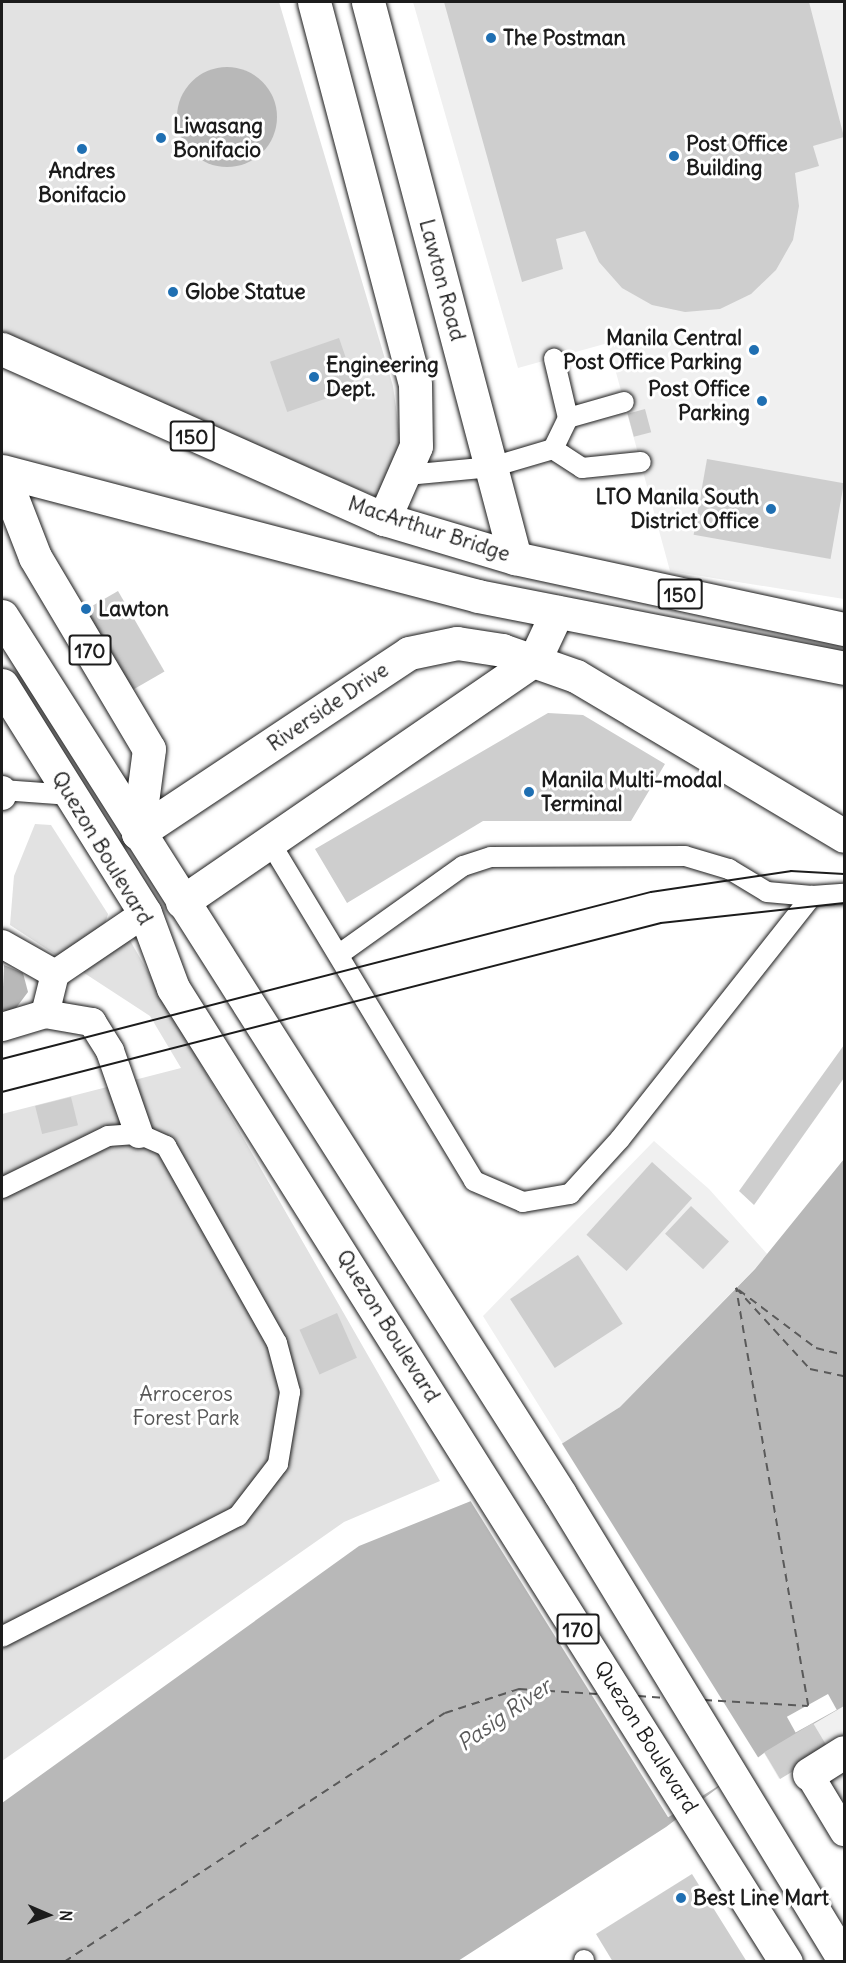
<!DOCTYPE html>
<html>
<head>
<meta charset="utf-8">
<style>
	body { margin:0 }
	#map { position:relative; width:846px; height:1963px; overflow:hidden; background:#fff; font-family:Delius,sans-serif }
	div>[style] { position:absolute }
	.built>* { inset:0; background:#f0f0f0 }
	.green>* { inset:0; background:#e2e2e2 }
	.water>* { inset:0; background:#b8b8b8 }
	.round { border-radius:50% }
	.pier>* { inset:0; background:#fff; transform-origin:0 0 }
	.ferry>* { height:1.5px; margin-top:-0.75px; transform-origin:0; background:repeating-linear-gradient(90deg,#5a5a5a 0 8px,transparent 0 14px) }
	.building>* { inset:0; background:#cecece; transform-origin:0 0 }
	.roads { filter:drop-shadow(0 0 2px #1c1c1c) drop-shadow(0 0 2px #1c1c1c) }
	.service>* { height:20px; margin:-10px; padding:0 10px; transform-origin:10px; border-radius:10px; background:#fff }
	.pedestrian>* { height:28px; margin:-14px; padding:0 14px; transform-origin:14px; border-radius:14px; background:#fff }
	.minor>* { height:33px; margin:-16.5px; padding:0 16.5px; transform-origin:16.5px; border-radius:16.5px; background:#fff }
	.tertiary>* { height:33px; margin:-16.5px; padding:0 16.5px; transform-origin:16.5px; border-radius:16.5px; background:#fff }
	.primary>* { height:33px; margin:-16.5px; padding:0 16.5px; transform-origin:16.5px; border-radius:16.5px; background:#fff }
	.tram>* { height:1.5px; margin:-0.75px; padding:0 0.75px; transform-origin:0.75px; border-radius:0.75px; background:#1c1c1c }
	.dots>* { width:16px; height:16px; translate:-50% -50%; box-sizing:border-box; border:3px solid #fff; border-radius:50% }
	span { translate:-50% -50%; white-space:nowrap; text-align:center; line-height:1.15; -webkit-text-stroke:6px #fff; paint-order:stroke }
	.shield-label span { padding:2px 4px; background:#fff; border:2px solid; border-radius:4px; -webkit-text-stroke-width:0 }
	.shield-label { font-size:20px; color:#1c1c1c; font-weight:700 }
	.poi-label { font-size:21px; color:#1c1c1c; font-weight:700 }
	.left { translate:0 -50%; text-align:left }
	.right { translate:-100% -50%; text-align:right }
	.street-label { font-size:21px; color:#1c1c1c }
	.park-label { font-size:21px; color:#575757 }
	.water-label { font-size:22px; color:#5a5a5a; font-style:italic }
	.frame { position:absolute; inset:0; border:3px solid #1c1c1c; pointer-events:none }
	.north { position:absolute; left:18px; top:1885px; width:60px; height:60px; -webkit-text-stroke:4px #fff; paint-order:stroke; rotate:92deg; font-size:16px; font-weight:700; line-height:24px; text-align:center; color:#1c1c1c }
	.north::after { content:''; display:block; margin:auto; width:21px; height:27px; background:#1c1c1c; clip-path:polygon(50% 0,100% 100%,50% 72%,0 100%) }
</style>
</head>
<body>
<div id="map">
	<div class="built">
		<div style="clip-path:polygon(413px 2px,844px 2px,844px 599px,670px 571px,608px 343px,518px 368px)"></div>
		<div style="clip-path:polygon(654px 1141px,709px 1189px,768px 1255px,620px 1407px,563px 1444px,483px 1316px)"></div>
		<div style="clip-path:polygon(844px 1706px,844px 1741px,779px 1779px,764px 1753px,788px 1718px)"></div>
		<div style="clip-path:polygon(844px 1763px,844px 1818px,820px 1779px)"></div>
	</div>
	<div class="green">
		<div style="clip-path:polygon(2px 2px,279px 2px,393px 386px,402px 452px,377px 497px,2px 334px)"></div>
		<div style="clip-path:polygon(35px 824px,51px 825px,108px 914px,103px 929px,59px 957px,10px 925px,14px 876px)"></div>
		<div style="clip-path:polygon(128px 937px,440px 1481px,344px 1522px,2px 1761px,2px 1114px,181px 1068px,150px 1016px,78px 969px)"></div>
	</div>
	<div class="water">
		<div class="round" style="left:177px;top:67px;width:100px;height:100px"></div>
		<div style="clip-path:polygon(4px 965px,23px 973px,28px 992px,16px 1008px,7px 1011px,2px 1010px)"></div>
		<div style="clip-path:polygon(844px 1159px,844px 1706px,764px 1753px,666px 1827px,458px 1961px,2px 1962px,2px 1803px,359px 1546px,471px 1501px,620px 1407px,755px 1269px)"></div>
	</div>
	<div class="pier">
		<div style="left:561px;top:1442px;width:375px;height:108px;rotate:58deg"></div>
		<div style="left:828px;top:1694px;width:18px;height:47px;rotate:61deg"></div>
	</div>
	<div class="ferry">
		<div style="left:736px;top:1288px;width:110px;rotate:47.6deg"></div>
		<div style="left:810px;top:1369px;width:35px;rotate:12deg"></div>
		<div style="left:739px;top:1290px;width:96px;rotate:37deg"></div>
		<div style="left:816px;top:1348px;width:29px;rotate:14deg"></div>
		<div style="left:638px;top:1696px;width:28px;rotate:4deg"></div>
		<div style="left:704px;top:1700px;width:104px;rotate:3.3deg"></div>
		<div style="left:808px;top:1706px;width:424px;rotate:-99.8deg"></div>
		<div style="left:64px;top:1962px;width:455px;rotate:-33.2deg"></div>
		<div style="left:445px;top:1713px;width:78px;rotate:-18deg"></div>
		<div style="left:519px;top:1689px;width:78px;rotate:3.7deg"></div>
	</div>
	<div class="building">
		<div style="clip-path:polygon(444px 2px,809px 2px,844px 137px,813px 146px,819px 166px,795px 173px,799px 206px,793px 240px,776px 270px,751px 294px,720px 309px,685px 312px,652px 305px,622px 288px,599px 262px,585px 231px,556px 239px,563px 269px,522px 282px)"></div>
		<div style="left:339px;top:338px;width:53px;height:73px;rotate:71deg"></div>
		<div style="left:645px;top:409px;width:24px;height:18px;rotate:75deg"></div>
		<div style="left:707px;top:459px;width:139px;height:77px;rotate:10deg"></div>
		<div style="left:118px;top:591px;width:93px;height:37px;rotate:60deg"></div>
		<div style="clip-path:polygon(548px 713px,583px 715px,665px 764px,631px 821px,483px 821px,347px 903px,315px 849px)"></div>
		<div style="clip-path:polygon(844px 1045px,844px 1078px,754px 1205px,739px 1191px)"></div>
		<div style="left:71px;top:1097px;width:29px;height:37px;rotate:76deg"></div>
		<div style="left:652px;top:1162px;width:54px;height:98px;rotate:42deg"></div>
		<div style="left:691px;top:1206px;width:52px;height:38px;rotate:43deg"></div>
		<div style="left:578px;top:1255px;width:82px;height:81px;rotate:57deg"></div>
		<div style="left:337px;top:1313px;width:49px;height:41px;rotate:66deg"></div>
		<div style="left:813px;top:1723px;width:31px;height:57px;rotate:59deg"></div>
		<div style="clip-path:polygon(692px 1874px,747px 1962px,613px 1962px,596px 1934px)"></div>
	</div>
	<div class="roads">
		<div class="service">
			<div style="left:568px;top:418px;width:58px;rotate:-15.9deg"></div>
			<div style="left:553px;top:449px;width:35px;rotate:33deg"></div>
			<div style="left:582px;top:468px;width:59px;rotate:-5.8deg"></div>
			<div style="left:407px;top:475px;width:85px;rotate:-5.4deg"></div>
			<div style="left:492px;top:467px;width:64px;rotate:-16.4deg"></div>
			<div style="left:553px;top:449px;width:34px;rotate:-64deg"></div>
			<div style="left:568px;top:418px;width:61px;rotate:-103.3deg"></div>
			<div style="left:2px;top:790px;width:69px;rotate:4.1deg"></div>
			<div style="left:271px;top:844px;width:393px;rotate:58.9deg"></div>
			<div style="left:474px;top:1181px;width:53px;rotate:23.2deg"></div>
			<div style="left:523px;top:1202px;width:48px;rotate:-9.7deg"></div>
			<div style="left:570px;top:1194px;width:74px;rotate:-47.7deg"></div>
			<div style="left:620px;top:1139px;width:310px;rotate:-51.7deg"></div>
			<div style="left:812px;top:896px;width:32px;rotate:-4deg"></div>
			<div style="left:341px;top:953px;width:150px;rotate:-35.5deg"></div>
			<div style="left:463px;top:866px;width:29px;rotate:-18deg"></div>
			<div style="left:491px;top:857px;width:194px;rotate:-0.3deg"></div>
			<div style="left:685px;top:856px;width:46px;rotate:16.5deg"></div>
			<div style="left:729px;top:869px;width:44px;rotate:31.2deg"></div>
			<div style="left:767px;top:892px;width:45px;rotate:5.1deg"></div>
			<div style="left:2px;top:1188px;width:118px;rotate:-26.1deg"></div>
			<div style="left:108px;top:1136px;width:31px;rotate:-4deg"></div>
			<div style="left:139px;top:1134px;width:30px;rotate:24deg"></div>
			<div style="left:166px;top:1146px;width:226px;rotate:60.6deg"></div>
			<div style="left:277px;top:1343px;width:51px;rotate:75.1deg"></div>
			<div style="left:290px;top:1392px;width:73px;rotate:99.5deg"></div>
			<div style="left:278px;top:1464px;width:66px;rotate:127.6deg"></div>
			<div style="left:238px;top:1516px;width:265px;rotate:152.9deg"></div>
			<div style="left:584px;top:1960px;width:2px;rotate:90deg"></div>
		</div>
		<div class="pedestrian">
			<div style="left:2px;top:796px;width:6px;rotate:-90deg"></div>
			<div style="left:2px;top:944px;width:61px;rotate:29.5deg"></div>
			<div style="left:45px;top:1014px;width:41px;rotate:-76deg"></div>
			<div style="left:55px;top:974px;width:109px;rotate:-34.1deg"></div>
			<div style="left:2px;top:1027px;width:45px;rotate:-16.8deg"></div>
			<div style="left:45px;top:1014px;width:48px;rotate:9.7deg"></div>
			<div style="left:92px;top:1022px;width:34px;rotate:58deg"></div>
			<div style="left:110px;top:1051px;width:88px;rotate:70.7deg"></div>
			<div style="left:809px;top:1774px;width:68px;rotate:58.9deg"></div>
		</div>
		<div class="minor">
			<div style="left:138px;top:833px;width:325px;rotate:-33.6deg"></div>
			<div style="left:409px;top:653px;width:49px;rotate:-11.8deg"></div>
			<div style="left:457px;top:643px;width:46px;rotate:8.8deg"></div>
			<div style="left:502px;top:650px;width:78px;rotate:19.4deg"></div>
			<div style="left:576px;top:676px;width:312px;rotate:30.8deg"></div>
			<div style="left:182px;top:902px;width:429px;rotate:-34.5deg"></div>
			<div style="left:535px;top:659px;width:52px;rotate:-64.9deg"></div>
			<div style="left:809px;top:1774px;width:41px;rotate:-32.2deg"></div>
		</div>
		<div class="tertiary">
			<div style="left:314px;top:2px;width:395px;rotate:75.2deg"></div>
			<div style="left:415px;top:384px;width:62px;rotate:89.1deg"></div>
			<div style="left:416px;top:446px;width:80px;rotate:113.7deg"></div>
			<div style="left:368px;top:2px;width:575px;rotate:75.19deg"></div>
		</div>
		<div class="primary">
			<div style="left:2px;top:349px;width:418px;rotate:24deg"></div>
			<div style="left:384px;top:519px;width:137px;rotate:16.6deg"></div>
			<div style="left:515px;top:558px;width:337px;rotate:12.2deg"></div>
			<div style="left:2px;top:471px;width:492px;rotate:14.7deg"></div>
			<div style="left:478px;top:596px;width:373px;rotate:11.1deg"></div>
			<div style="left:2px;top:472px;width:91px;rotate:68.8deg"></div>
			<div style="left:35px;top:557px;width:223px;rotate:59.3deg"></div>
			<div style="left:149px;top:749px;width:85px;rotate:97.5deg"></div>
			<div style="left:2px;top:616px;width:1040px;rotate:57.56deg"></div>
			<div style="left:560px;top:1494px;width:546px;rotate:58.64deg"></div>
			<div style="left:2px;top:685px;width:269px;rotate:57.9deg"></div>
			<div style="left:145px;top:913px;width:80px;rotate:69.5deg"></div>
			<div style="left:173px;top:988px;width:1151px;rotate:57.82deg"></div>
		</div>
	</div>
	<div class="tram">
		<div style="left:2px;top:1059px;width:670px;rotate:-14.43deg"></div>
		<div style="left:651px;top:892px;width:142px;rotate:-8.5deg"></div>
		<div style="left:791px;top:871px;width:53px;rotate:3.2deg"></div>
		<div style="left:2px;top:1092px;width:680px;rotate:-14.38deg"></div>
		<div style="left:661px;top:923px;width:184px;rotate:-6.2deg"></div>
	</div>
	<div class="dots">
		<div style="left:491px;top:38px;background:#1f6fb2"></div>
		<div style="left:161px;top:138px;background:#1f6fb2"></div>
		<div style="left:82px;top:149px;background:#1f6fb2"></div>
		<div style="left:674px;top:156px;background:#1f6fb2"></div>
		<div style="left:173px;top:292px;background:#1f6fb2"></div>
		<div style="left:754px;top:350px;background:#1f6fb2"></div>
		<div style="left:314px;top:377px;background:#1f6fb2"></div>
		<div style="left:762px;top:401px;background:#1f6fb2"></div>
		<div style="left:771px;top:509px;background:#1f6fb2"></div>
		<div style="left:86px;top:609px;background:#1f6fb2"></div>
		<div style="left:529px;top:792px;background:#1f6fb2"></div>
		<div style="left:681px;top:1898px;background:#1f6fb2"></div>
	</div>
	<div class="shield-label">
		<span style="left:192px;top:436px">150</span>
		<span style="left:680px;top:594px">150</span>
		<span style="left:90px;top:650px">170</span>
		<span style="left:578px;top:1629px">170</span>
	</div>
	<div class="poi-label">
		<span class="left" style="left:503px;top:38px">The Postman</span>
		<span class="left" style="left:173px;top:138px">Liwasang<br>Bonifacio</span>
		<span class="left" style="left:686px;top:156px">Post Office<br>Building</span>
		<span style="left:82px;top:183px">Andres<br>Bonifacio</span>
		<span class="left" style="left:185px;top:292px">Globe Statue</span>
		<span class="right" style="left:742px;top:350px">Manila Central<br>Post Office Parking</span>
		<span class="left" style="left:326px;top:377px">Engineering<br>Dept.</span>
		<span class="right" style="left:750px;top:401px">Post Office<br>Parking</span>
		<span class="right" style="left:759px;top:509px">LTO Manila South<br>District Office</span>
		<span class="left" style="left:98px;top:609px">Lawton</span>
		<span class="left" style="left:541px;top:792px">Manila Multi-modal<br>Terminal</span>
		<span class="left" style="left:693px;top:1898px">Best Line Mart</span>
	</div>
	<div class="street-label">
		<span style="left:442px;top:280px;rotate:75deg">Lawton Road</span>
		<span style="left:429px;top:529px;rotate:18deg">MacArthur Bridge</span>
		<span style="left:328px;top:707px;rotate:-34deg">Riverside Drive</span>
		<span style="left:102px;top:848px;rotate:59deg">Quezon Boulevard</span>
		<span style="left:388px;top:1326px;rotate:58deg">Quezon Boulevard</span>
		<span style="left:646px;top:1737px;rotate:58deg">Quezon Boulevard</span>
	</div>
	<div class="park-label">
		<span style="left:186px;top:1406px">Arroceros<br>Forest Park</span>
	</div>
	<div class="water-label">
		<span style="left:504px;top:1715px;rotate:-35deg">Pasig River</span>
	</div>
	<div class="frame"></div>
	<div class="north">N</div>
</div>
</body>
</html>
